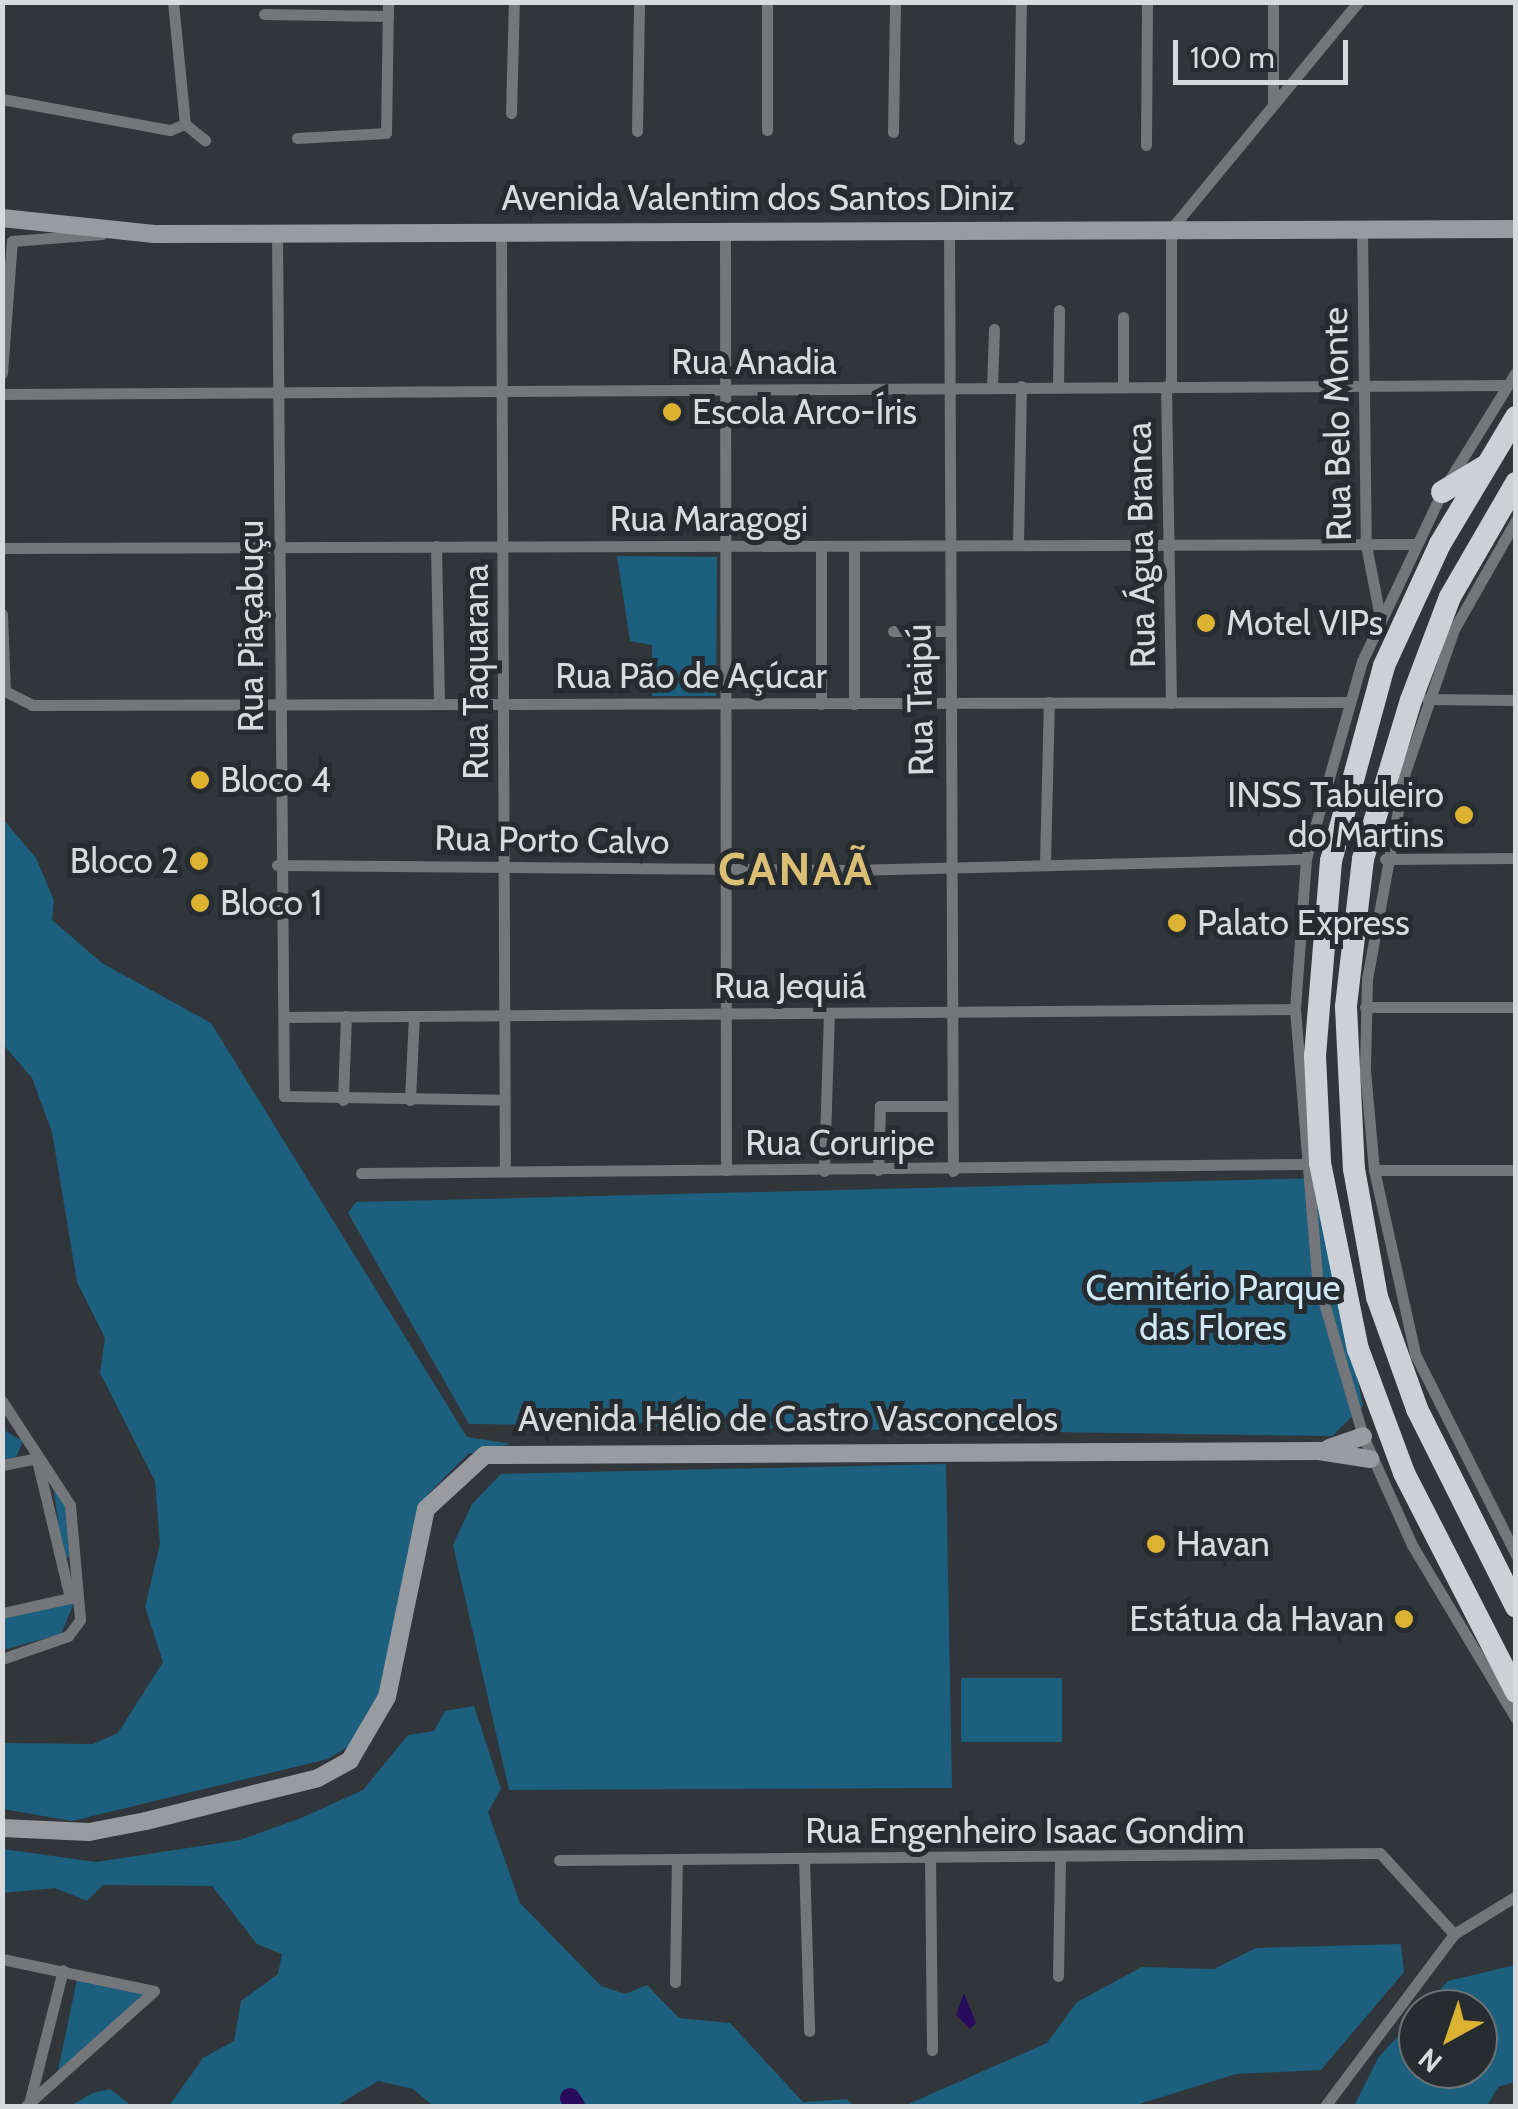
<!DOCTYPE html>
<html>
<head>
<meta charset="utf-8">
<style>
	body { margin:0 }
	#map { position:relative; width:1518px; height:2109px; overflow:hidden; background:#303639; font-family:Cabin,sans-serif }
	div>[style] { position:absolute }
	.green>* { inset:0; background:#1d5f7e; transform-origin:0 0 }
	.water>* { inset:0; background:#290b5d }
	.river>* { height:20px; margin:-10px; padding:0 10px; transform-origin:10px; border-radius:10px; background:#290b5d }
	.street>* { height:11px; margin:-5.5px; padding:0 5.5px; transform-origin:5.5px; border-radius:5.5px; background:#747679 }
	.secondary>* { height:18px; margin:-9px; padding:0 9px; transform-origin:9px; border-radius:9px; background:#989b9f }
	.highway>* { height:22px; margin:-11px; padding:0 11px; transform-origin:11px; border-radius:11px; background:#ccd0d7 }
	.dots>* { width:28px; height:28px; translate:-50% -50%; box-sizing:border-box; border:5px solid #262c2f; border-radius:50% }
	span { translate:-50% -50%; white-space:nowrap; text-align:center; line-height:1.15; -webkit-text-stroke:10px #262c2f; paint-order:stroke }
	.street-label { font-size:35px; color:#d7dbdd }
	.poi-label { font-size:35px; color:#d7dbdd }
	.left { translate:0 -50%; text-align:left }
	.right { translate:-100% -50%; text-align:right }
	.park-label { font-size:35px; color:#d0e9f7 }
	.district-label { font-size:45px; color:#dbbf74; font-weight:700; letter-spacing:2.5px }
	.frame { position:absolute; inset:0; border:5px solid #d7dbdd; pointer-events:none }
	.north { position:absolute; left:1398px; top:1989px; width:100px; height:100px; box-sizing:border-box; background:#262c2f; border:2px solid #6d7275; border-radius:50%; rotate:220deg; font-size:28px; font-weight:700; line-height:40px; text-align:center; color:#d7dbdd }
	.north::after { content:''; display:block; margin:auto; width:35px; height:45px; background:#dcb233; clip-path:polygon(50% 0,100% 100%,50% 72%,0 100%) }
	.scale { position:absolute; left:1173px; top:40px; width:175px; height:45px; box-sizing:border-box; border:5px solid #d7dbdd; border-top:0; padding-left:12px; font-size:30px; line-height:35px; white-space:nowrap; color:#d7dbdd; -webkit-text-stroke:8px #262c2f; paint-order:stroke }
</style>
</head>
<body>
<div id="map">
	<div class="green">
		<div style="clip-path:polygon(617px 556px,717px 557px,716px 696px,652px 696px,652px 645px,630px 641px)"></div>
		<div style="clip-path:polygon(3px 819px,36px 858px,54px 900px,52px 920px,102px 963px,211px 1023px,467px 1437px,511px 1444px,468px 1454px,428px 1494px,377px 1713px,352px 1744px,328px 1759px,72px 1821px,3px 1809px,3px 1743px,93px 1744px,118px 1733px,163px 1662px,145px 1607px,160px 1544px,155px 1481px,100px 1373px,105px 1338px,77px 1282px,52px 1132px,32px 1078px,3px 1044px)"></div>
		<div style="clip-path:polygon(1319px 1178px,1363px 1406px,1332px 1436px,469px 1424px,348px 1213px,356px 1202px)"></div>
		<div style="clip-path:polygon(2px 1429px,23px 1441px,16px 1457px,3px 1460px)"></div>
		<div style="clip-path:polygon(946px 1464px,952px 1788px,509px 1790px,453px 1545px,472px 1504px,501px 1474px)"></div>
		<div style="clip-path:polygon(53px 1485px,69px 1511px,69px 1558px,63px 1555px)"></div>
		<div style="clip-path:polygon(74px 1603px,61px 1634px,3px 1650px,3px 1618px)"></div>
		<div style="left:961px;top:1678px;width:101px;height:64px"></div>
		<div style="clip-path:polygon(474px 1706px,501px 1789px,488px 1812px,520px 1903px,601px 1986px,625px 1994px,647px 1985px,679px 2018px,730px 2023px,803px 2102px,847px 2099px,854px 2106px,433px 2106px,413px 2089px,378px 2081px,336px 2106px,169px 2106px,203px 2058px,234px 2041px,241px 2001px,278px 1974px,282px 1954px,257px 1944px,212px 1886px,103px 1885px,87px 1901px,55px 1888px,3px 1893px,3px 1849px,96px 1862px,240px 1840px,301px 1818px,363px 1790px,408px 1735px,434px 1731px,445px 1711px)"></div>
		<div style="clip-path:polygon(1401px 1944px,1404px 1972px,1321px 2070px,1236px 2074px,1133px 2106px,904px 2106px,1047px 2043px,1077px 2002px,1142px 1967px,1214px 1969px,1256px 1948px)"></div>
		<div style="clip-path:polygon(1515px 1965px,1515px 2082px,1498px 2087px,1487px 2106px,1354px 2106px,1378px 2058px,1418px 2014px,1418px 2069px,1478px 2069px,1478px 2009px,1423px 2009px,1448px 1981px)"></div>
		<div style="clip-path:polygon(78px 1975px,152px 1990px,56px 2080px)"></div>
		<div style="clip-path:polygon(110px 2089px,132px 2106px,70px 2106px,93px 2093px)"></div>
	</div>
	<div class="water">
		<div style="clip-path:polygon(964px 1993px,976px 2023px,970px 2029px,956px 2015px)"></div>
	</div>
	<div class="river">
		<div style="left:570px;top:2098px;width:9px;rotate:58deg"></div>
	</div>
	<div class="street">
		<div style="left:173px;top:2px;width:123px;rotate:84.4deg"></div>
		<div style="left:264px;top:14px;width:124px;rotate:0.9deg"></div>
		<div style="left:2px;top:99px;width:171px;rotate:10.5deg"></div>
		<div style="left:170px;top:130px;width:16px;rotate:-22deg"></div>
		<div style="left:1273px;top:105px;width:103px;rotate:-90deg"></div>
		<div style="left:511px;top:113px;width:111px;rotate:-88.5deg"></div>
		<div style="left:185px;top:124px;width:26px;rotate:39deg"></div>
		<div style="left:767px;top:130px;width:128px;rotate:-90deg"></div>
		<div style="left:637px;top:131px;width:129px;rotate:-89.1deg"></div>
		<div style="left:893px;top:132px;width:130px;rotate:-89.1deg"></div>
		<div style="left:297px;top:138px;width:89px;rotate:-3.2deg"></div>
		<div style="left:386px;top:133px;width:131px;rotate:-89.1deg"></div>
		<div style="left:1019px;top:139px;width:137px;rotate:-89.2deg"></div>
		<div style="left:1146px;top:145px;width:143px;rotate:-89.6deg"></div>
		<div style="left:949px;top:229px;width:942px;rotate:89.76deg"></div>
		<div style="left:1362px;top:230px;width:315px;rotate:89.3deg"></div>
		<div style="left:1366px;top:545px;width:73px;rotate:79deg"></div>
		<div style="left:725px;top:231px;width:939px;rotate:89.94deg"></div>
		<div style="left:277px;top:233px;width:863px;rotate:89.54deg"></div>
		<div style="left:284px;top:1096px;width:219px;rotate:1deg"></div>
		<div style="left:501px;top:233px;width:938px;rotate:89.76deg"></div>
		<div style="left:1123px;top:317px;width:70px;rotate:90deg"></div>
		<div style="left:1516px;top:372px;width:141px;rotate:121.7deg"></div>
		<div style="left:1442px;top:492px;width:187px;rotate:115.3deg"></div>
		<div style="left:1362px;top:661px;width:206px;rotate:105.8deg"></div>
		<div style="left:1306px;top:859px;width:150px;rotate:94.2deg"></div>
		<div style="left:1295px;top:1009px;width:271px;rotate:85.3deg"></div>
		<div style="left:1317px;top:1279px;width:164px;rotate:73.7deg"></div>
		<div style="left:1363px;top:1436px;width:120px;rotate:65.8deg"></div>
		<div style="left:1412px;top:1545px;width:203px;rotate:59.1deg"></div>
		<div style="left:2px;top:373px;width:132px;rotate:-85.7deg"></div>
		<div style="left:12px;top:241px;width:90px;rotate:-4.4deg"></div>
		<div style="left:1058px;top:386px;width:76px;rotate:-89.2deg"></div>
		<div style="left:1166px;top:386px;width:317px;rotate:89.1deg"></div>
		<div style="left:1171px;top:386px;width:157px;rotate:-90deg"></div>
		<div style="left:1171px;top:229px;width:294px;rotate:-50.5deg"></div>
		<div style="left:992px;top:387px;width:58px;rotate:-88deg"></div>
		<div style="left:2px;top:394px;width:1504px;rotate:-0.34deg"></div>
		<div style="left:1516px;top:520px;width:125px;rotate:119.6deg"></div>
		<div style="left:1454px;top:629px;width:151px;rotate:108.9deg"></div>
		<div style="left:1405px;top:772px;width:210px;rotate:100.4deg"></div>
		<div style="left:1367px;top:979px;width:91px;rotate:91.3deg"></div>
		<div style="left:1365px;top:1070px;width:100px;rotate:84.9deg"></div>
		<div style="left:1374px;top:1170px;width:189px;rotate:77.4deg"></div>
		<div style="left:1415px;top:1354px;width:225px;rotate:63.3deg"></div>
		<div style="left:1018px;top:544px;width:158px;rotate:-88.9deg"></div>
		<div style="left:436px;top:546px;width:157px;rotate:88.9deg"></div>
		<div style="left:821px;top:546px;width:158px;rotate:90deg"></div>
		<div style="left:854px;top:546px;width:158px;rotate:90deg"></div>
		<div style="left:2px;top:548px;width:1414px;rotate:-0.16deg"></div>
		<div style="left:2px;top:614px;width:77px;rotate:87.8deg"></div>
		<div style="left:5px;top:691px;width:30px;rotate:27deg"></div>
		<div style="left:32px;top:705px;width:1318px;rotate:-0.13deg"></div>
		<div style="left:893px;top:631px;width:54px"></div>
		<div style="left:1427px;top:699px;width:89px;rotate:0.6deg"></div>
		<div style="left:1385px;top:859px;width:131px;rotate:-0.4deg"></div>
		<div style="left:1045px;top:862px;width:160px;rotate:-88.6deg"></div>
		<div style="left:277px;top:865px;width:572px;rotate:0.5deg"></div>
		<div style="left:849px;top:870px;width:457px;rotate:-1.4deg"></div>
		<div style="left:1365px;top:1007px;width:151px"></div>
		<div style="left:285px;top:1017px;width:1010px;rotate:-0.45deg"></div>
		<div style="left:343px;top:1100px;width:84px;rotate:-88deg"></div>
		<div style="left:410px;top:1100px;width:84px;rotate:-87.3deg"></div>
		<div style="left:878px;top:1170px;width:64px;rotate:-88.2deg"></div>
		<div style="left:880px;top:1106px;width:72px"></div>
		<div style="left:1374px;top:1170px;width:142px"></div>
		<div style="left:824px;top:1171px;width:158px;rotate:-88.2deg"></div>
		<div style="left:361px;top:1173px;width:945px;rotate:-0.55deg"></div>
		<div style="left:2px;top:1401px;width:124px;rotate:56.8deg"></div>
		<div style="left:70px;top:1505px;width:115px;rotate:85deg"></div>
		<div style="left:80px;top:1620px;width:20px;rotate:127deg"></div>
		<div style="left:68px;top:1636px;width:70px;rotate:160.8deg"></div>
		<div style="left:36px;top:1456px;width:146px;rotate:76.5deg"></div>
		<div style="left:2px;top:1465px;width:36px;rotate:-11deg"></div>
		<div style="left:2px;top:1613px;width:75px;rotate:-12.4deg"></div>
		<div style="left:930px;top:1857px;width:193px;rotate:89.4deg"></div>
		<div style="left:804px;top:1858px;width:173px;rotate:88.3deg"></div>
		<div style="left:559px;top:1860px;width:821px;rotate:-0.49deg"></div>
		<div style="left:1380px;top:1853px;width:110px;rotate:47.6deg"></div>
		<div style="left:2px;top:1959px;width:155px;rotate:11.9deg"></div>
		<div style="left:154px;top:1991px;width:172px;rotate:138.1deg"></div>
		<div style="left:1058px;top:1976px;width:117px;rotate:-89deg"></div>
		<div style="left:675px;top:1982px;width:123px;rotate:-89.1deg"></div>
		<div style="left:29px;top:2104px;width:138px;rotate:-75.8deg"></div>
		<div style="left:1325px;top:2106px;width:215px;rotate:-53.1deg"></div>
		<div style="left:1454px;top:1934px;width:73px;rotate:-31.5deg"></div>
	</div>
	<div class="secondary">
		<div style="left:2px;top:218px;width:153px;rotate:6deg"></div>
		<div style="left:154px;top:234px;width:1362px;rotate:-0.21deg"></div>
		<div style="left:1329px;top:1448px;width:36px;rotate:-19deg"></div>
		<div style="left:2px;top:1828px;width:87px;rotate:2.6deg"></div>
		<div style="left:89px;top:1832px;width:58px;rotate:-10.9deg"></div>
		<div style="left:146px;top:1821px;width:177px;rotate:-14deg"></div>
		<div style="left:318px;top:1778px;width:37px;rotate:-29deg"></div>
		<div style="left:350px;top:1760px;width:73px;rotate:-59.6deg"></div>
		<div style="left:387px;top:1697px;width:192px;rotate:-78.3deg"></div>
		<div style="left:426px;top:1509px;width:80px;rotate:-42.5deg"></div>
		<div style="left:485px;top:1455px;width:834px;rotate:-0.27deg"></div>
		<div style="left:1319px;top:1451px;width:52px;rotate:8.9deg"></div>
	</div>
	<div class="highway">
		<div style="left:1516px;top:417px;width:148px;rotate:120.9deg"></div>
		<div style="left:1440px;top:544px;width:134px;rotate:114.7deg"></div>
		<div style="left:1384px;top:666px;width:202px;rotate:105.2deg"></div>
		<div style="left:1331px;top:861px;width:196px;rotate:94.7deg"></div>
		<div style="left:1315px;top:1056px;width:107px;rotate:87.3deg"></div>
		<div style="left:1320px;top:1163px;width:190px;rotate:78.5deg"></div>
		<div style="left:1358px;top:1349px;width:132px;rotate:69.6deg"></div>
		<div style="left:1404px;top:1473px;width:246px;rotate:62.9deg"></div>
		<div style="left:1516px;top:483px;width:132px;rotate:120.1deg"></div>
		<div style="left:1450px;top:597px;width:110px;rotate:110.7deg"></div>
		<div style="left:1411px;top:700px;width:166px;rotate:106.8deg"></div>
		<div style="left:1363px;top:859px;width:149px;rotate:96.6deg"></div>
		<div style="left:1346px;top:1007px;width:162px;rotate:87.2deg"></div>
		<div style="left:1354px;top:1169px;width:130px;rotate:79.8deg"></div>
		<div style="left:1377px;top:1297px;width:119px;rotate:70.3deg"></div>
		<div style="left:1417px;top:1409px;width:221px;rotate:63.4deg"></div>
		<div style="left:1442px;top:492px;width:50px;rotate:-31.2deg"></div>
	</div>
	<div class="dots">
		<div style="left:672px;top:412px;background:#dcb233"></div>
		<div style="left:1206px;top:623px;background:#dcb233"></div>
		<div style="left:200px;top:780px;background:#dcb233"></div>
		<div style="left:1464px;top:815px;background:#dcb233"></div>
		<div style="left:199px;top:861px;background:#dcb233"></div>
		<div style="left:200px;top:903px;background:#dcb233"></div>
		<div style="left:1177px;top:923px;background:#dcb233"></div>
		<div style="left:1156px;top:1544px;background:#dcb233"></div>
		<div style="left:1404px;top:1619px;background:#dcb233"></div>
	</div>
	<div class="street-label">
		<span style="left:758px;top:198px">Avenida Valentim dos Santos Diniz</span>
		<span style="left:754px;top:362px">Rua Anadia</span>
		<span style="left:1337px;top:424px;rotate:-91deg">Rua Belo Monte</span>
		<span style="left:709px;top:519px">Rua Maragogi</span>
		<span style="left:1141px;top:545px;rotate:-91deg">Rua Água Branca</span>
		<span style="left:251px;top:626px;rotate:-90deg">Rua Piaçabuçu</span>
		<span style="left:476px;top:672px;rotate:-90deg">Rua Taquarana</span>
		<span style="left:691px;top:676px">Rua Pão de Açúcar</span>
		<span style="left:920px;top:700px;rotate:-91deg">Rua Traipú</span>
		<span style="left:552px;top:840px;rotate:1deg">Rua Porto Calvo</span>
		<span style="left:790px;top:986px">Rua Jequiá</span>
		<span style="left:840px;top:1143px">Rua Coruripe</span>
		<span style="left:788px;top:1419px">Avenida Hélio de Castro Vasconcelos</span>
		<span style="left:1025px;top:1831px">Rua Engenheiro Isaac Gondim</span>
	</div>
	<div class="poi-label">
		<span class="left" style="left:692px;top:412px">Escola Arco-Íris</span>
		<span class="left" style="left:1226px;top:623px">Motel VIPs</span>
		<span class="left" style="left:220px;top:780px">Bloco 4</span>
		<span class="right" style="left:1444px;top:815px">INSS Tabuleiro<br>do Martins</span>
		<span class="right" style="left:179px;top:861px">Bloco 2</span>
		<span class="left" style="left:220px;top:903px">Bloco 1</span>
		<span class="left" style="left:1197px;top:923px">Palato Express</span>
		<span class="left" style="left:1176px;top:1544px">Havan</span>
		<span class="right" style="left:1384px;top:1619px">Estátua da Havan</span>
	</div>
	<div class="park-label">
		<span style="left:1213px;top:1308px">Cemitério Parque<br>das Flores</span>
	</div>
	<div class="district-label">
		<span style="left:796px;top:870px">CANAÃ</span>
	</div>
	<div class="frame"></div>
	<div class="north">N</div>
	<div class="scale">100 m</div>
</div>
</body>
</html>
